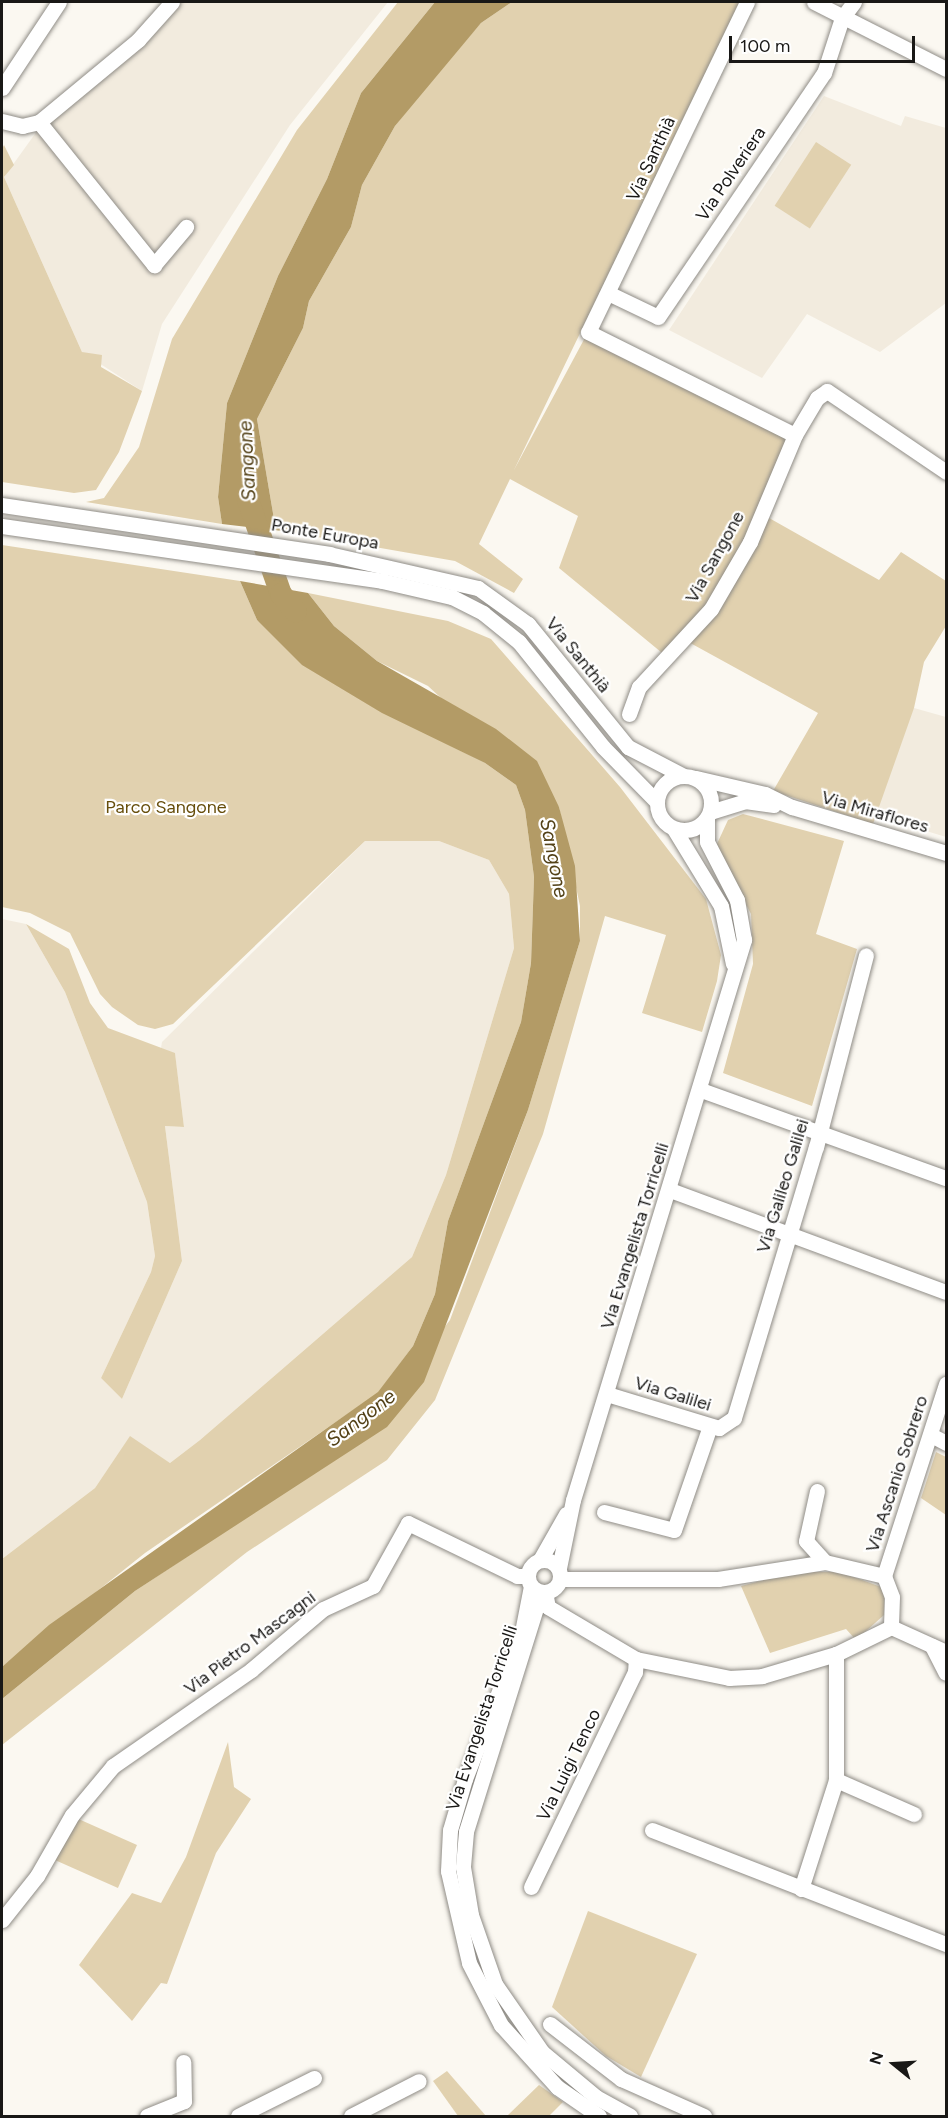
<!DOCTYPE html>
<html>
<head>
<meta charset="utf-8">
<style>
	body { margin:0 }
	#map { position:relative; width:948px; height:2118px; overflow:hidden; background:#fbf8f1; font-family:Figtree,sans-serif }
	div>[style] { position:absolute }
	.built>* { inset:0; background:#f2ebde }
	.green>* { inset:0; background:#e1d1af; transform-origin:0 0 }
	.water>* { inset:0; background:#b39b66 }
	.river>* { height:22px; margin:-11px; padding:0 11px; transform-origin:11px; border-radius:11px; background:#b39b66 }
	.roads { filter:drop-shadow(0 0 2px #8f8c86) drop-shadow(0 0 2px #8f8c86) }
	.minor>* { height:15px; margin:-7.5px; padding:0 7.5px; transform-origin:7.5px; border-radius:7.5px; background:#fff }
	.minor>.ring { margin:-7.5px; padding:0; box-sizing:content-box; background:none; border:15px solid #fff; border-radius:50% }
	span { translate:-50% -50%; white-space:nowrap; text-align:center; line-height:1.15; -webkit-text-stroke:4.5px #fff; paint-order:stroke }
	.street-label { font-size:18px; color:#191816 }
	.park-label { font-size:18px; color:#674e0b }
	.water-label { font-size:20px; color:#534117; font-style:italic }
	.frame { position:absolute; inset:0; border:3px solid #191816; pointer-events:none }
	.north { position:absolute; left:864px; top:2034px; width:60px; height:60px; -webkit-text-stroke:4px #fff; paint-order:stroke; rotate:288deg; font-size:16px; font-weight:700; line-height:24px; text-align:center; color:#191816 }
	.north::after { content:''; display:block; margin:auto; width:21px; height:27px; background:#191816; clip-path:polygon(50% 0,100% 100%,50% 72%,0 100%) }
	.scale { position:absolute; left:729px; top:36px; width:186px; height:27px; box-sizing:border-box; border:3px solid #191816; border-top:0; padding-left:8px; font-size:18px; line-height:21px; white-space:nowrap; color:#191816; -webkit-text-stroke:4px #fff; paint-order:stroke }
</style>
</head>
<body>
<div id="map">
	<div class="built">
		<div style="clip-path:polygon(179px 2px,388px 2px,290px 125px,162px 324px,142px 391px,82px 352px,4px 177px,45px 120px,158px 27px)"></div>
		<div style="clip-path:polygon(824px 96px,901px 126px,905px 116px,946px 128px,946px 303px,880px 352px,807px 314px,762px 378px,669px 330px)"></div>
		<div style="clip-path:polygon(914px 708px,946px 717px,946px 837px,857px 810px)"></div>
		<div style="clip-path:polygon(365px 841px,439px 841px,489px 860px,509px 894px,514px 948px,446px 1175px,412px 1257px,200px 1440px,170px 1463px,130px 1437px,95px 1488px,2px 1559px,2px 919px,26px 924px,65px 992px,147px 1202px,155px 1256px,151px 1272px,101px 1378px,122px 1399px,182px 1261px,165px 1126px,184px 1127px,175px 1054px,161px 1048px,162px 1042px)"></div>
	</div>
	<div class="green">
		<div style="clip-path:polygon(398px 2px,435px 2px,361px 93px,327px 179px,278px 276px,227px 403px,218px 497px,222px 524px,86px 502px,104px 498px,139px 447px,172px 339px,297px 130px)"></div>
		<div style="clip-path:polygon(512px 2px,740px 2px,514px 470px,588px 332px,795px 435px,762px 514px,879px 580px,901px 552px,946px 581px,946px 626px,924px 662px,914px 708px,873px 824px,773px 791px,818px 713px,683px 639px,667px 657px,559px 568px,578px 516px,510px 479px,479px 544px,523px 579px,514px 593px,455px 561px,283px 531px,274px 519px,257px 419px,303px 328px,309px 301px,351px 227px,362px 185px,395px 126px,429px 82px,481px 23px)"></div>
		<div style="left:816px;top:142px;width:42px;height:76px;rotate:33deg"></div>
		<div style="clip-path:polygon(4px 145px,14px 165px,4px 177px,82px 352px,102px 355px,101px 367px,142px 391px,119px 452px,96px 490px,74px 493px,2px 482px,2px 149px)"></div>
		<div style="clip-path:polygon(2px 545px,240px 581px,257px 620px,365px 702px,485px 763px,516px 785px,525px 810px,534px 877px,531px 963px,521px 1022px,448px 1221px,435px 1294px,413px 1346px,378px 1393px,145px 1553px,2px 1667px,2px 1559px,95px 1488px,130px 1436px,170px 1463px,200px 1440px,412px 1257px,446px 1175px,514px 948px,509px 894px,489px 860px,439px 841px,365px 841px,173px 1024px,155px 1029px,138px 1025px,112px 1007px,100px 994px,70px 933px,30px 913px,2px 907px)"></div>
		<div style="clip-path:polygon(308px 593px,448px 621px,491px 639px,620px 787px,706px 899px,721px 955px,717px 981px,702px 1032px,642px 1013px,666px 935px,605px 916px,543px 1134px,435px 1400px,387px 1460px,247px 1552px,2px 1745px,2px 1699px,135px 1591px,350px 1449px,450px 1320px,528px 1110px,580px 941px,580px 906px,559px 807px,428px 686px,377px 661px,334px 626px)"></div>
		<div style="clip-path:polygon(743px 814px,844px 841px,816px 934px,857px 949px,812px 1106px,723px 1073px,753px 964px,751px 914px,716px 846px,728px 820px)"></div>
		<div style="clip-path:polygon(26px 924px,69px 949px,90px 1003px,108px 1028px,175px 1053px,184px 1127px,165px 1126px,182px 1261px,122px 1399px,101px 1378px,151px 1272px,155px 1256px,147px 1202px,65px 992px)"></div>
		<div style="clip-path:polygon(936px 1452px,946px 1457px,946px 1515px,921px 1498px)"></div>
		<div style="clip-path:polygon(795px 1572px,840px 1572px,884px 1588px,884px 1615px,856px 1640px,846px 1629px,770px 1653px,741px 1586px)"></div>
		<div style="clip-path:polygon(228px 1742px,234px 1787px,251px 1799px,216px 1853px,167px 1984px,161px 1983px,132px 2021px,79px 1965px,132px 1893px,161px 1903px,186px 1857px)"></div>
		<div style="left:74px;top:1817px;width:69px;height:47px;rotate:24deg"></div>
		<div style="clip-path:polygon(588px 1911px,697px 1954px,641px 2077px,606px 2056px,552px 2007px)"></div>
		<div style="clip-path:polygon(447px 2071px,486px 2116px,458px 2116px,433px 2081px)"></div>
		<div style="clip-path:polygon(539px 2085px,563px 2102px,549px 2116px,507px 2116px)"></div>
	</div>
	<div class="water">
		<div style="clip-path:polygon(435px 2px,512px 2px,481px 23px,395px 126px,362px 185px,351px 227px,309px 301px,303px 328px,257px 419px,274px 519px,283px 531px,222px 524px,218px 497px,227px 403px,278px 276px,327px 179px,361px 93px)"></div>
		<div style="clip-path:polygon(240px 581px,308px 593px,334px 626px,377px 661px,496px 729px,537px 761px,559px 807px,575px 866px,580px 941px,528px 1110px,424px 1382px,387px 1427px,135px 1591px,2px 1699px,2px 1667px,49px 1625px,378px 1392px,413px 1346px,435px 1294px,448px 1221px,521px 1022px,531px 963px,534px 877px,525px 810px,516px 785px,485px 763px,382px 713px,302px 665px,257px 620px)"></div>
	</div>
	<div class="river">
		<div style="left:248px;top:500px;width:100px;rotate:70.7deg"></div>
		<div style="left:281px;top:594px;width:23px;rotate:50deg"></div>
	</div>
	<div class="roads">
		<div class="minor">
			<div style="left:747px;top:2px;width:366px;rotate:115.7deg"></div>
			<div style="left:588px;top:332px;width:231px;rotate:26.5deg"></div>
			<div style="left:814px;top:2px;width:148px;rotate:26.9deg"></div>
			<div style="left:2px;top:88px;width:103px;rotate:-56.5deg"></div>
			<div style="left:2px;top:121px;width:21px;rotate:14deg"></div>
			<div style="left:22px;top:126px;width:17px;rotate:-13deg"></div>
			<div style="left:39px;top:122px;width:129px;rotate:-39.6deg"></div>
			<div style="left:138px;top:40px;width:51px;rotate:-48.2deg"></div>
			<div style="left:39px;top:122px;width:184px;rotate:51.2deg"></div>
			<div style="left:154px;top:265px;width:50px;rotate:-49.9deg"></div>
			<div style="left:608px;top:293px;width:55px;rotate:25.6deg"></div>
			<div style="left:658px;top:317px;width:295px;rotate:-55.8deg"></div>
			<div style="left:824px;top:73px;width:58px;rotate:-71.9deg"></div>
			<div style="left:842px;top:18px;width:20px;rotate:-53deg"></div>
			<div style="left:2px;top:505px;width:331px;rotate:8.5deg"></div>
			<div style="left:329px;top:554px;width:153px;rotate:12.9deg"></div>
			<div style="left:478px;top:588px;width:62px;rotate:35.8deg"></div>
			<div style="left:528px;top:624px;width:159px;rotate:50.9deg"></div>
			<div style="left:628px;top:747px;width:61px;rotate:27.4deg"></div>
			<div style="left:2px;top:526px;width:384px;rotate:8.2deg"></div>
			<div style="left:382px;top:581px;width:72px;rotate:12.9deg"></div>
			<div style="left:452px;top:597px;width:35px;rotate:27deg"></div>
			<div style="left:483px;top:613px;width:46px;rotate:38.9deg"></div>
			<div style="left:519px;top:642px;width:134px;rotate:51.3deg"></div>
			<div style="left:603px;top:747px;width:76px;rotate:45.5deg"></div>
			<div style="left:629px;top:714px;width:29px;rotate:-70deg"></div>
			<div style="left:639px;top:687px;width:106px;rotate:-47.3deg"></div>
			<div style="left:711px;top:609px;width:78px;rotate:-59.8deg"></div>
			<div style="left:750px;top:542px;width:116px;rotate:-67.2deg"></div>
			<div style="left:795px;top:435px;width:43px;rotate:-59.3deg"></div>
			<div style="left:817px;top:398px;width:12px;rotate:-35deg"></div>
			<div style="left:827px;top:391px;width:144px;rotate:34.2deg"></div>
			<div class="ring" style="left:657px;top:776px;width:39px;height:39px"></div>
			<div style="left:696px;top:778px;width:71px;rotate:13.1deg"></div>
			<div style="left:765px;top:794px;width:30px;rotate:26deg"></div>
			<div style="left:792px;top:807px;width:161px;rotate:16.6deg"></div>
			<div style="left:710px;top:812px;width:37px;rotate:-17deg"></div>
			<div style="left:745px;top:801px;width:29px;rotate:8deg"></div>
			<div style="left:674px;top:829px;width:90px;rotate:58.6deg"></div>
			<div style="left:721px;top:906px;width:59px;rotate:78.3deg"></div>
			<div style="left:701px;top:1090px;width:260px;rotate:19.8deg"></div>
			<div style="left:670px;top:1190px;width:294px;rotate:20.3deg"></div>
			<div style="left:607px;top:1394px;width:117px;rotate:16.9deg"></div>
			<div style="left:719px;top:1428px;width:18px;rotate:-34deg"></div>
			<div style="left:734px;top:1418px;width:283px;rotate:-73.2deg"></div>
			<div style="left:816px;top:1147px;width:198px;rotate:-75.4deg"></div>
			<div style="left:931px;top:1435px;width:17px;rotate:28deg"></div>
			<div style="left:817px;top:1491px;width:51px;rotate:102.4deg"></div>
			<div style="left:806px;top:1541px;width:28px;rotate:48deg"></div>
			<div style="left:604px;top:1512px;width:72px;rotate:14.4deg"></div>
			<div style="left:674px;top:1530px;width:110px;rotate:-70.9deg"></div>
			<div class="ring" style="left:528px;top:1560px;width:17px;height:17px"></div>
			<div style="left:540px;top:1560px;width:53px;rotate:-60.5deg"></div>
			<div style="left:559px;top:1568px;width:69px;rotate:-78.4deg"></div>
			<div style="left:573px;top:1500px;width:586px;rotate:-73.02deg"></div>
			<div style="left:744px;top:940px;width:41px;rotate:-99.9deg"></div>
			<div style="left:737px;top:900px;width:65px;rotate:-117.3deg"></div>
			<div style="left:707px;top:842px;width:24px;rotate:-90deg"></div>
			<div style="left:884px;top:1576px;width:202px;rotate:-72.1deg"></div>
			<div style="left:884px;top:1576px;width:22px;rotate:69deg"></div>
			<div style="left:892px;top:1597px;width:30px;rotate:92deg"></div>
			<div style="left:891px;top:1627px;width:60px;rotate:24.4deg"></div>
			<div style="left:560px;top:1579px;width:158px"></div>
			<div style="left:718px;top:1579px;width:108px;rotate:-9deg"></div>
			<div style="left:825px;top:1562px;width:61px;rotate:13.3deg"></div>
			<div style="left:531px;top:1586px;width:47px;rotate:101.1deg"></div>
			<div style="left:522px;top:1632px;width:158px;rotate:111.2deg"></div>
			<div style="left:465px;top:1779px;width:53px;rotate:106.4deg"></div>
			<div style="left:450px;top:1830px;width:41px;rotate:92.8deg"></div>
			<div style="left:448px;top:1871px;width:94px;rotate:77.1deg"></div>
			<div style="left:469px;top:1963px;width:70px;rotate:62.7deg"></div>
			<div style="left:501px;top:2025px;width:84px;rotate:47.9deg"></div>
			<div style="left:557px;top:2087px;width:51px;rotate:34.6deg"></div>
			<div style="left:541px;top:1592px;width:251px;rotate:107.4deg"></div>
			<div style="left:466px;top:1832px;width:35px;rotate:95deg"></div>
			<div style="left:463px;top:1867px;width:49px;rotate:80.5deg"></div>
			<div style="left:471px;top:1915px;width:73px;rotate:70.8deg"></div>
			<div style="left:495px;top:1984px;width:83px;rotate:55.3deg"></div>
			<div style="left:542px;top:2052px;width:70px;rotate:39.8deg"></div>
			<div style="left:596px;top:2097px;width:39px;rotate:29deg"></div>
			<div style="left:545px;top:1592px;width:15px;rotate:79deg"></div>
			<div style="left:548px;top:1607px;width:102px;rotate:30.6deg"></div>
			<div style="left:636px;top:1659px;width:95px;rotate:11.5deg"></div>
			<div style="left:729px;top:1678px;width:33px;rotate:-3deg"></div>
			<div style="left:762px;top:1676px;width:77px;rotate:-16.6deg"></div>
			<div style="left:836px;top:1654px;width:61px;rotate:-26.1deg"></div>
			<div style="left:932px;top:1646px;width:30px;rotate:63deg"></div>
			<div style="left:836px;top:1780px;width:85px;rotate:23.6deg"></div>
			<div style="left:652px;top:1830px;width:315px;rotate:21.2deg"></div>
			<div style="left:531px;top:1887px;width:239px;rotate:-64.2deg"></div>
			<div style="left:635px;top:1672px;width:13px;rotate:-86deg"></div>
			<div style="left:801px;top:1889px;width:114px;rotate:-72.2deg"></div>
			<div style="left:836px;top:1780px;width:126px;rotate:-90deg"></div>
			<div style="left:2px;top:1920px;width:56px;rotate:-51.5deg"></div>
			<div style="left:37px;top:1876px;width:70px;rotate:-60.2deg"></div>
			<div style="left:72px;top:1815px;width:64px;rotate:-50.1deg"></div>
			<div style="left:113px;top:1766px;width:168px;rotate:-34.8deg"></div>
			<div style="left:251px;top:1670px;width:94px;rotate:-40.3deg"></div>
			<div style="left:323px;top:1609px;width:55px;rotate:-24.7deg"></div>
			<div style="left:373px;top:1586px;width:72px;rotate:-60.9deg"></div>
			<div style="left:408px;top:1523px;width:121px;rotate:25.9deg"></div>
			<div style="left:517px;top:1576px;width:10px"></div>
			<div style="left:550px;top:2024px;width:90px;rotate:37.8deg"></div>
			<div style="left:621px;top:2079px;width:91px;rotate:24deg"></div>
			<div style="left:147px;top:2116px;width:40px;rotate:-22deg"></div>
			<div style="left:184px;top:2101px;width:39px;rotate:-91deg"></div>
			<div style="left:238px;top:2116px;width:85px;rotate:-26.6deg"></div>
			<div style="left:351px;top:2116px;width:76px;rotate:-27.2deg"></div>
		</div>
	</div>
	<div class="street-label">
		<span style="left:651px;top:159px;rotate:-65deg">Via Santhià</span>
		<span style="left:731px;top:174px;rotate:-56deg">Via Polveriera</span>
		<span style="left:325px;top:534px;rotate:10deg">Ponte Europa</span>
		<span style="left:715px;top:557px;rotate:-61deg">Via Sangone</span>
		<span style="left:578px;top:655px;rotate:51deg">Via Santhià</span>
		<span style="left:875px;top:812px;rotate:16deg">Via Miraflores</span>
		<span style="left:783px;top:1186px;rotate:-73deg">Via Galileo Galilei</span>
		<span style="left:635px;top:1236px;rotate:-73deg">Via Evangelista Torricelli</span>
		<span style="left:673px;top:1394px;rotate:17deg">Via Galilei</span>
		<span style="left:897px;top:1474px;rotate:-72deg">Via Ascanio Sobrero</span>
		<span style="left:250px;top:1643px;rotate:-37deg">Via Pietro Mascagni</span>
		<span style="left:482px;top:1718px;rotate:-72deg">Via Evangelista Torricelli</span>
		<span style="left:569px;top:1765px;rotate:-64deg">Via Luigi Tenco</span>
	</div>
	<div class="park-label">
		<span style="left:166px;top:807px">Parco Sangone</span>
	</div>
	<div class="water-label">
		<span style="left:247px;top:461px;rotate:-93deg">Sangone</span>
		<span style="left:554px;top:858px;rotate:79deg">Sangone</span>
		<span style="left:361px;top:1418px;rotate:-37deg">Sangone</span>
	</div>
	<div class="frame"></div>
	<div class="north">N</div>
	<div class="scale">100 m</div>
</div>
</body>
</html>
